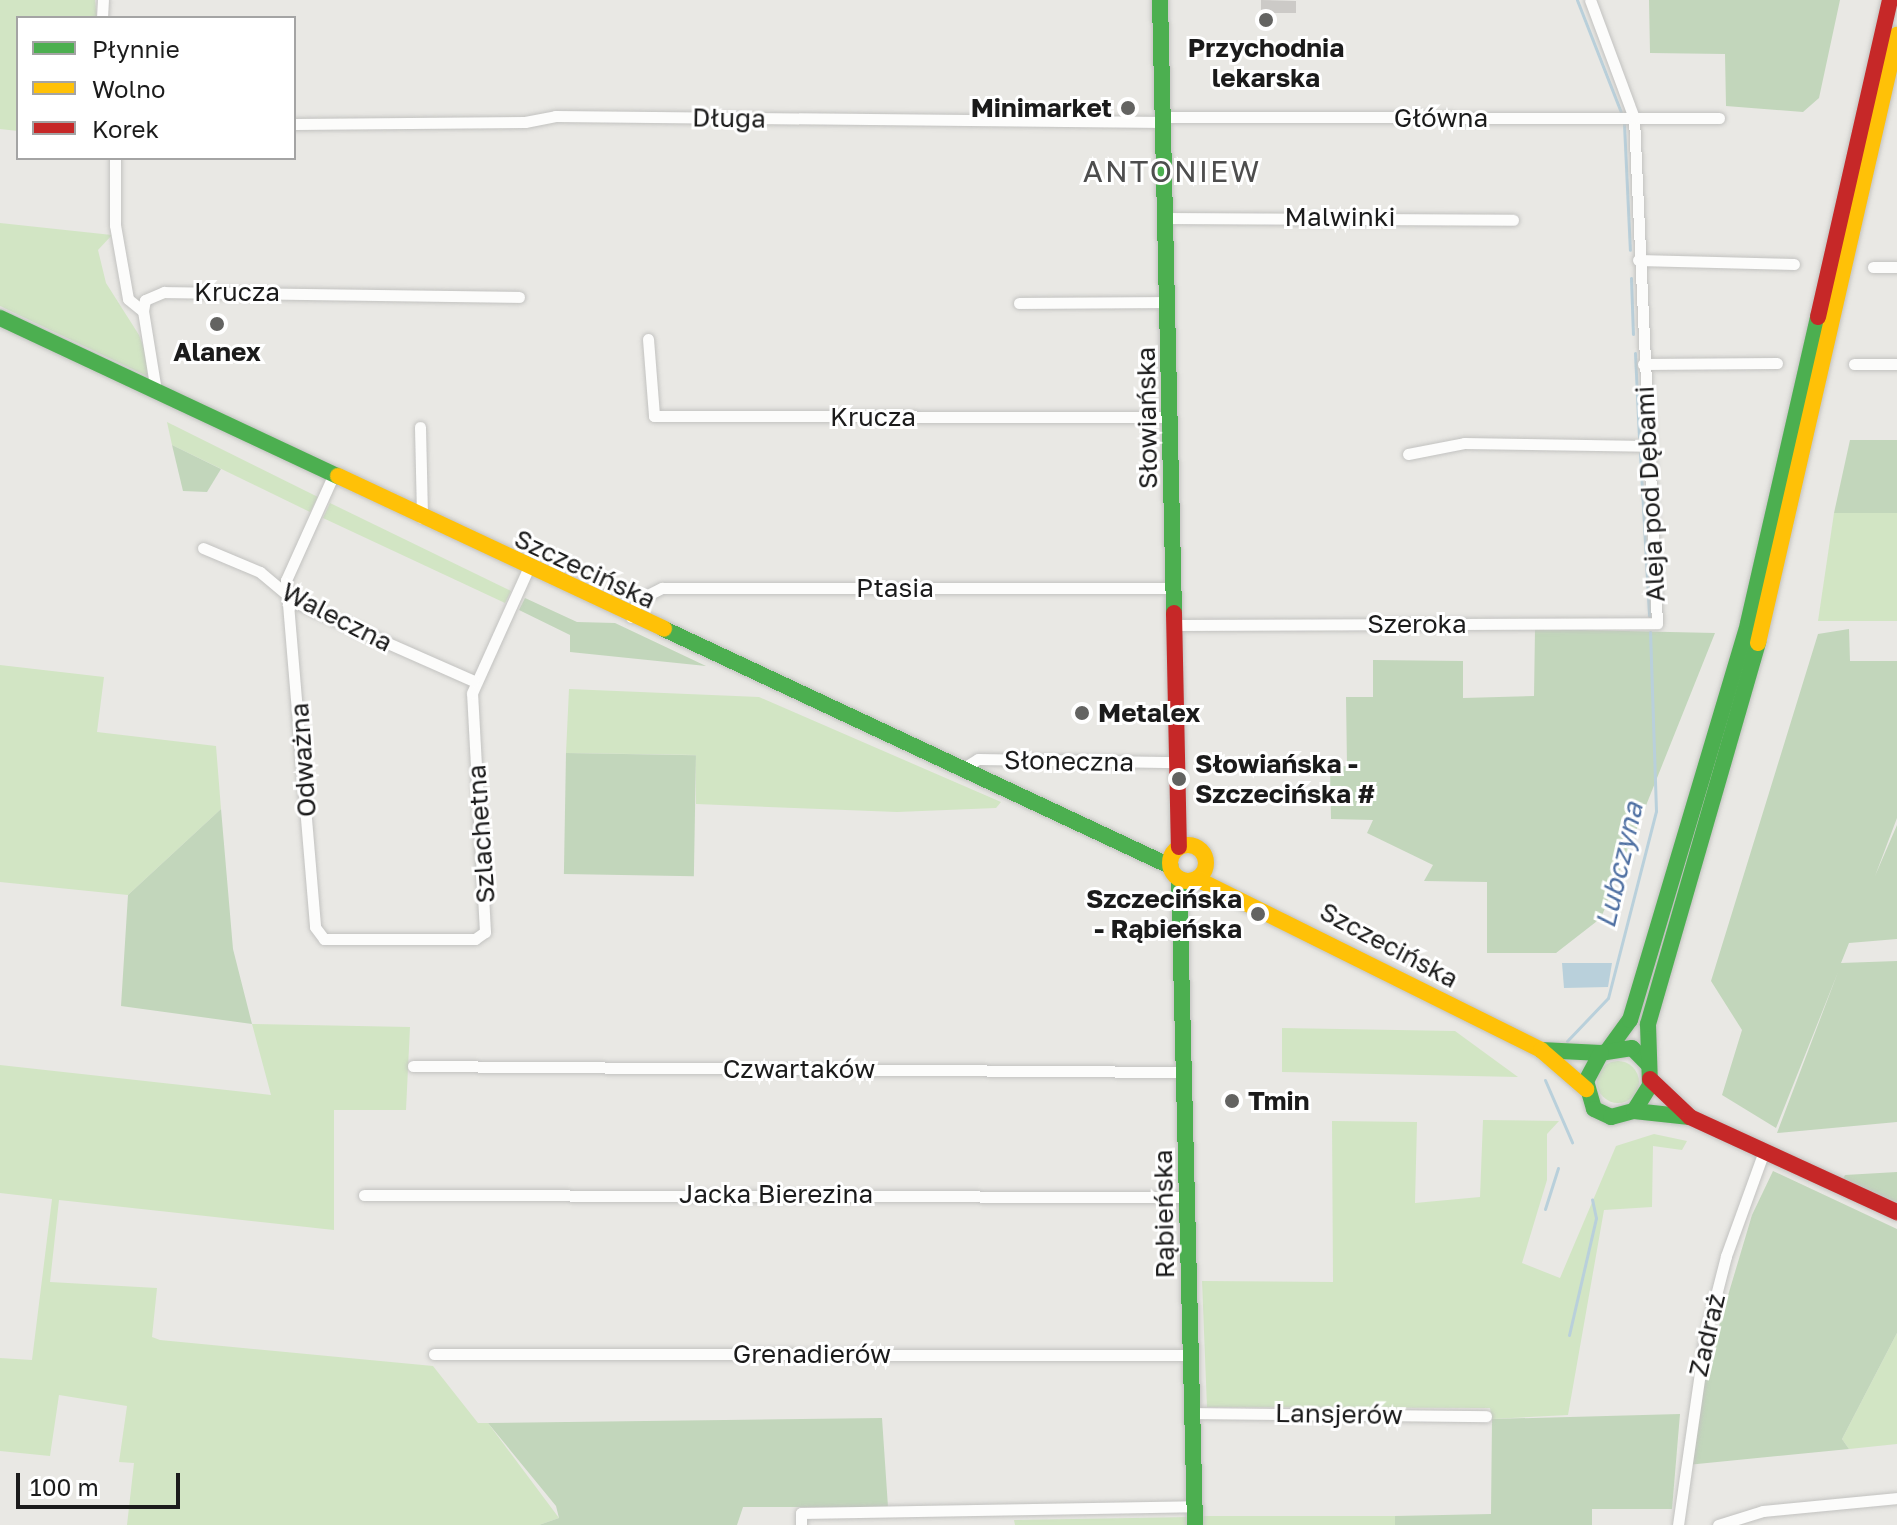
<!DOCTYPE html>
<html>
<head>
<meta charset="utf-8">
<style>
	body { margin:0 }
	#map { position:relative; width:1897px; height:1525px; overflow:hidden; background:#e9e8e4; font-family:"Golos Text",sans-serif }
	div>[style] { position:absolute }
	.grass>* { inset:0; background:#d2e5c4; transform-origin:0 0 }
	.round { border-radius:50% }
	.forest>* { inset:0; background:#c2d6bb; transform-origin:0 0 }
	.water>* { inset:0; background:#b9d0db }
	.stream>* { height:3px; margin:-1.5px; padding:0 1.5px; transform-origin:1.5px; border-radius:1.5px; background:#b9d0db }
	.building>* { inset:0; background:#cccac7 }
	.roads { filter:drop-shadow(0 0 2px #c2c2c0) drop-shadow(0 0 2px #c2c2c0) }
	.street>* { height:11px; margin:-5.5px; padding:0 5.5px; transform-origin:5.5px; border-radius:5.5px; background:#fcfcfb }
	.fast>* { height:16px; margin:-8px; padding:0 8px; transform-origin:8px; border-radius:8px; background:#4caf50 }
	.slow>* { height:16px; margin:-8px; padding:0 8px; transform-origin:8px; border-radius:8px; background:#ffc107 }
	.slow>.ring { margin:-8px; padding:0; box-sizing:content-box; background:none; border:16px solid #ffc107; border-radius:50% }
	.jam>* { height:16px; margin:-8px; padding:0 8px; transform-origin:8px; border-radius:8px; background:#c62828 }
	.dots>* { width:22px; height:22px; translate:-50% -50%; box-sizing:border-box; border:4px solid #fff; border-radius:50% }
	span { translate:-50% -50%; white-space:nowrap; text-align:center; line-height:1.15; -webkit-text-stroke:6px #fff; paint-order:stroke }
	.poi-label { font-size:26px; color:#1b1b1b; font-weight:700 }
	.right { translate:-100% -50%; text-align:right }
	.left { translate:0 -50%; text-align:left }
	.street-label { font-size:26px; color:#1b1b1b }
	.water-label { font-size:28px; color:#5071a3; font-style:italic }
	.quarter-label { font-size:30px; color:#4e4e4e; letter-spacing:2px }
	.legend { position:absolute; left:16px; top:16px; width:280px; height:144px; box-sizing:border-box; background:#fff; border:2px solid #a4a4a4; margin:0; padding:10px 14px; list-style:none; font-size:24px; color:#1b1b1b }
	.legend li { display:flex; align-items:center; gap:16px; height:40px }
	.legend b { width:40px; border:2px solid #a4a4a4 }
	.scale { position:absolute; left:16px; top:1473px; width:164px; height:36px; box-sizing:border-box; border:4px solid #1b1b1b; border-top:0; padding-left:10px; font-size:24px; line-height:28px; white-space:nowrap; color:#1b1b1b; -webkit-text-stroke:6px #fff; paint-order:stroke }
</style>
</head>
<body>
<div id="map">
	<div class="grass">
		<div style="clip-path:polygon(0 0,95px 0,97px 18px,18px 18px,18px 131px,0 129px)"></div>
		<div style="clip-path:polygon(0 223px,112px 235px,98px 250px,106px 283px,139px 335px,149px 362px,147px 376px,0 306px)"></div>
		<div style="clip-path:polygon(167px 422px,318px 497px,310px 512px,172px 445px)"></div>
		<div style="clip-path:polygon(330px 503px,511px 591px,505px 603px,323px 518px)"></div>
		<div style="clip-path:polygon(1834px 513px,1897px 513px,1897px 621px,1818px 621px)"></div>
		<div style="clip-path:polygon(0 665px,104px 677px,97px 732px,216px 746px,221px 809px,128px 895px,0 882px)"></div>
		<div style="clip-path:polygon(569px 689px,759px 697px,1001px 802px,996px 808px,897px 812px,696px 804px,696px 755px,566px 753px)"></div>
		<div style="clip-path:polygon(252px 1024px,410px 1027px,406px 1110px,334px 1110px,334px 1230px,59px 1200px,50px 1282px,157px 1288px,152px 1337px,160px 1340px,433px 1366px,478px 1423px,488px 1423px,559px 1518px,539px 1525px,127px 1525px,134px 1463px,119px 1462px,127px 1406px,59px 1395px,50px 1456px,0 1451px,0 1358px,32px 1360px,52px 1199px,0 1193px,0 1065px,271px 1095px)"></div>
		<div style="clip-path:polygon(1282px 1028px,1455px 1031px,1518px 1077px,1282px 1072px)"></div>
		<div class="round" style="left:1597px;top:1061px;width:42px;height:42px"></div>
		<div style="clip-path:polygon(1483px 1120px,1559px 1121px,1547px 1134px,1547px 1180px,1522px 1263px,1560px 1278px,1616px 1146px,1654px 1134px,1687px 1141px,1682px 1150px,1653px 1146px,1652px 1207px,1604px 1210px,1568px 1415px,1492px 1419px,1490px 1408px,1207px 1407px,1202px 1281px,1333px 1282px,1332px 1121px,1417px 1122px,1415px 1203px,1480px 1197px)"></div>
		<div style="clip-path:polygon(1897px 1333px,1897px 1444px,1849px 1449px,1842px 1439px)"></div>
		<div style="left:1395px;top:1516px;width:9px;height:196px;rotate:90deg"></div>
		<div style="clip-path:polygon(1190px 1517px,1190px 1525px,1015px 1525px,1014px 1520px)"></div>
	</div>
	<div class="forest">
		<div style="clip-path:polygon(1649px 0,1840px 0,1819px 98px,1803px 112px,1726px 106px,1725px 54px,1650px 53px)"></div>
		<div style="clip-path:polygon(1850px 440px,1897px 440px,1897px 513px,1834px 513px)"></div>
		<div style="clip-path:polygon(172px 445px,221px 469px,207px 492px,183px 491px)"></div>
		<div style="clip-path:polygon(525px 598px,577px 622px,615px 623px,706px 666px,570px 652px,570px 635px,519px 610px)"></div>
		<div style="clip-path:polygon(1535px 629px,1715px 633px,1601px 918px,1556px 953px,1487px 953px,1487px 882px,1424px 881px,1433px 865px,1367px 833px,1373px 820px,1331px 819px,1330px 767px,1347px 766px,1346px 697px,1373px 697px,1373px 660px,1463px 661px,1463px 698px,1534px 696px)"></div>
		<div style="clip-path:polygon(1849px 629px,1850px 661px,1897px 661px,1897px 818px,1875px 876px,1897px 825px,1897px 939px,1849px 943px,1841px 963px,1897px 961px,1897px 1122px,1777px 1133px,1838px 972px,1776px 1128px,1722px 1095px,1742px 1030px,1711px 981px,1818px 634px)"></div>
		<div style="left:566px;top:753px;width:130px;height:121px;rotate:1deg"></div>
		<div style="clip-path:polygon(221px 809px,233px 949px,252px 1024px,121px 1006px,128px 895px)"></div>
		<div style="clip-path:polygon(1773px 1171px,1897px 1229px,1897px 1333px,1842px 1439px,1849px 1449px,1687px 1465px,1696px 1403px,1752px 1215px)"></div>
		<div style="clip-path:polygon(1897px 1172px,1897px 1205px,1843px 1179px,1845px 1175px)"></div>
		<div style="clip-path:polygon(1680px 1414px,1672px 1509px,1592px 1509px,1592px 1525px,1395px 1525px,1395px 1516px,1491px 1514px,1492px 1419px)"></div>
		<div style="clip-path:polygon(882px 1418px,888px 1507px,743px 1507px,737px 1525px,539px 1525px,559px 1518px,556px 1506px,488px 1423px)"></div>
	</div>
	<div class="water">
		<div style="clip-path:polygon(1562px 963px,1612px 963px,1608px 987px,1564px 988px)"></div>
	</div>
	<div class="stream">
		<div style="left:1577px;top:0;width:120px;rotate:68.6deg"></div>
		<div style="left:1624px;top:124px;width:126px;rotate:87.3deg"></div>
		<div style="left:1631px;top:278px;width:56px;rotate:88deg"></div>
		<div style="left:1635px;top:353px;width:84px;rotate:87.3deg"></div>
		<div style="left:1640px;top:453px;width:163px;rotate:86.8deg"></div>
		<div style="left:1567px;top:1041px;width:59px;rotate:-46.4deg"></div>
		<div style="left:1608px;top:998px;width:193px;rotate:-75.6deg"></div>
		<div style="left:1656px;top:811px;width:179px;rotate:-91.9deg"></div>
		<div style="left:1545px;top:1080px;width:68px;rotate:66.5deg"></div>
		<div style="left:1545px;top:1209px;width:43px;rotate:-72.4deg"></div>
		<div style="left:1569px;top:1335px;width:120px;rotate:-77deg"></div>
		<div style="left:1596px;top:1218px;width:19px;rotate:-102deg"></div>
	</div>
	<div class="building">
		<div style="clip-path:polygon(1261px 0,1296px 1px,1296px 13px,1272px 13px,1272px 28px,1261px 28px)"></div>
	</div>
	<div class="roads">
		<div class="street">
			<div style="left:102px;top:18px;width:18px;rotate:-87deg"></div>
			<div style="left:1164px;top:117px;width:555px;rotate:0.1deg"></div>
			<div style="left:294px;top:124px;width:231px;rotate:-0.5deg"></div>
			<div style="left:525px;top:122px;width:31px;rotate:-11deg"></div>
			<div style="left:555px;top:116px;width:609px;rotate:0.56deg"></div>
			<div style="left:115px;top:158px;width:67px;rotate:90deg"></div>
			<div style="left:115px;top:225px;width:75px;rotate:80deg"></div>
			<div style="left:128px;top:299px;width:19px;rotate:39deg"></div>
			<div style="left:1167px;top:218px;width:346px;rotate:0.3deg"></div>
			<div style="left:1638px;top:260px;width:156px;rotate:1.5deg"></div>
			<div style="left:1873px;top:267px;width:24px"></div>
			<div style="left:1019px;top:303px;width:149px;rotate:-0.4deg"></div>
			<div style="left:648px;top:339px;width:77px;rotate:85.5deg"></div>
			<div style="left:654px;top:416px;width:517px;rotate:0.11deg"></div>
			<div style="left:1643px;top:364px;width:134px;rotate:-0.4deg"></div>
			<div style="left:1854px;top:364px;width:43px"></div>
			<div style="left:156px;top:391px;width:81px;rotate:-99.2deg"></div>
			<div style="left:143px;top:311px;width:11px;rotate:-80deg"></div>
			<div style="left:145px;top:300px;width:21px;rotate:-23deg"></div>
			<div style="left:164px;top:292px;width:355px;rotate:0.8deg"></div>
			<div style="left:420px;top:427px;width:91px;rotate:88.7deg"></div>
			<div style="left:1408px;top:454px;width:57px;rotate:-11.1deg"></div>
			<div style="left:1464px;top:443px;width:183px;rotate:0.9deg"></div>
			<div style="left:333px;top:476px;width:114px;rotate:114.3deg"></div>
			<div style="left:286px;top:580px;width:348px;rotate:85.2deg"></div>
			<div style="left:315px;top:927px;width:15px;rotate:53deg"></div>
			<div style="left:324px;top:939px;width:151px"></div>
			<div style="left:475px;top:939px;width:12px;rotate:-35deg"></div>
			<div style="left:485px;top:932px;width:239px;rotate:-93.1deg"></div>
			<div style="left:472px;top:693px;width:136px;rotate:-65.7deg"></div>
			<div style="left:203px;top:548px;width:62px;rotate:22.8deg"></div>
			<div style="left:260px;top:572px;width:48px;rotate:40deg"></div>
			<div style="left:297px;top:603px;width:193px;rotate:23.8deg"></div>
			<div style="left:631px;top:617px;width:18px;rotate:-68deg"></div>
			<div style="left:638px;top:600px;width:27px;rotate:-27deg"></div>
			<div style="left:662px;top:588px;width:513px"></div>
			<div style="left:1176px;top:625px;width:481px;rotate:-0.2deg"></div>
			<div style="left:1657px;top:623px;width:506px;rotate:-92.61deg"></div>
			<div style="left:1634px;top:118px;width:126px;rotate:-110.4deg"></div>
			<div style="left:962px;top:769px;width:19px;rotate:-32deg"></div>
			<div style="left:978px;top:759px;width:201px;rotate:0.9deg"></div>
			<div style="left:413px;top:1066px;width:772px;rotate:0.45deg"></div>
			<div style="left:364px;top:1195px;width:823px;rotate:0.14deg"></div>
			<div style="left:434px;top:1354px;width:757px;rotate:0.08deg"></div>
			<div style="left:1192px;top:1413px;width:294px;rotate:0.6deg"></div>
			<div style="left:801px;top:1525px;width:12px;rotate:-90deg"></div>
			<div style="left:801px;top:1513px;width:393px;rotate:-1deg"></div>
			<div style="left:1678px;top:1525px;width:189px;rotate:-81.8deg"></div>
			<div style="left:1705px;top:1338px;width:85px;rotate:-75.6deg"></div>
			<div style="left:1726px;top:1256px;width:112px;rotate:-70.1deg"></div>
			<div style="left:1718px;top:1525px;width:47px;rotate:-17.3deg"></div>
			<div style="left:1763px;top:1511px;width:135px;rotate:-5.5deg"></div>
		</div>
		<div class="fast">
			<div style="left:1160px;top:0;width:613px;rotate:88.69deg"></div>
			<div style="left:0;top:318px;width:373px;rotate:25.1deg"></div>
			<div style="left:664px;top:629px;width:559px;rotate:25.1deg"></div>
			<div style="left:1179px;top:879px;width:646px;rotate:88.58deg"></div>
			<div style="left:1541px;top:1050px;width:60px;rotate:2.9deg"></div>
			<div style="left:1608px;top:1050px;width:37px;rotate:-54deg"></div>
			<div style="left:1630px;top:1020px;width:414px;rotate:-73.4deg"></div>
			<div style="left:1748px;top:623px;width:314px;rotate:-77.1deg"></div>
			<div style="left:1647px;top:1063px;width:21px;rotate:-135deg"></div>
			<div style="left:1632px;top:1048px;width:31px;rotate:171deg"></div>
			<div style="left:1601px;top:1053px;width:32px;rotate:118deg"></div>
			<div style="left:1586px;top:1081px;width:29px;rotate:74deg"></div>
			<div style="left:1594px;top:1109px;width:19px;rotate:25deg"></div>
			<div style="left:1611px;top:1117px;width:24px;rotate:-15deg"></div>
			<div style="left:1634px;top:1111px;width:31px;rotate:-58deg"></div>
			<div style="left:1650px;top:1085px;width:61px;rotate:-91.9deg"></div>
			<div style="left:1648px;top:1024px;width:397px;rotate:-73.9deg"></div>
			<div style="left:1634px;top:1111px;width:56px;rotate:6.1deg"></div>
		</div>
		<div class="slow">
			<div style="left:338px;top:476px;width:360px;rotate:25.1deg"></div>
			<div style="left:1758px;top:643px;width:624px;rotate:-77.12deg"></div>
			<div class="ring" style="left:1170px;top:845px;width:20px;height:20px"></div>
			<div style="left:1197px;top:879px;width:384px;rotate:26.4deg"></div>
			<div style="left:1541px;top:1050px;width:60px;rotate:40.9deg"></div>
		</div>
		<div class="jam">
			<div style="left:1818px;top:317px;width:325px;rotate:-77.2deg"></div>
			<div style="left:1174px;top:613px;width:234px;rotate:88.8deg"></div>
			<div style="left:1650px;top:1079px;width:55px;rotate:43.5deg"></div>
			<div style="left:1690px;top:1117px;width:228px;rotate:24.7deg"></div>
		</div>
	</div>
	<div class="dots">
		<div style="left:1266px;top:20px;background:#636361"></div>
		<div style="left:1128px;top:108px;background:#636361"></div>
		<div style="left:217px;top:324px;background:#636361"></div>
		<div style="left:1082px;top:713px;background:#636361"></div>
		<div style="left:1179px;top:779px;background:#636361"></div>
		<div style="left:1258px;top:914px;background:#636361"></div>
		<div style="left:1232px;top:1101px;background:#636361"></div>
	</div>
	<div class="poi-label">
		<span style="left:1266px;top:63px">Przychodnia<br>lekarska</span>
		<span class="right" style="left:1112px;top:108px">Minimarket</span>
		<span style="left:217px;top:352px">Alanex</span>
		<span class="left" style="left:1098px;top:713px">Metalex</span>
		<span class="left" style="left:1195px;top:779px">Słowiańska -<br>Szczecińska #</span>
		<span class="right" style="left:1242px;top:914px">Szczecińska<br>- Rąbieńska</span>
		<span class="left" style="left:1248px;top:1101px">Tmin</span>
	</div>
	<div class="street-label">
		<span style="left:729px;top:118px;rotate:1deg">Długa</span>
		<span style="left:1441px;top:118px">Główna</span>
		<span style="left:1340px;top:217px">Malwinki</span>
		<span style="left:237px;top:292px">Krucza</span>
		<span style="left:873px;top:417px">Krucza</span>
		<span style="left:1147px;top:418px;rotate:-91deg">Słowiańska</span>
		<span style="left:1650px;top:494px;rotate:-93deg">Aleja pod Dębami</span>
		<span style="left:585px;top:569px;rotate:25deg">Szczecińska</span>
		<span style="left:895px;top:588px">Ptasia</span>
		<span style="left:337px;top:617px;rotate:27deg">Waleczna</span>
		<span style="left:1417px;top:624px">Szeroka</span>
		<span style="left:303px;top:760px;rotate:-94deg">Odważna</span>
		<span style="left:1069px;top:761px;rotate:1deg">Słoneczna</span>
		<span style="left:481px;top:834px;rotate:-94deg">Szlachetna</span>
		<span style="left:1389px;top:945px;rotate:28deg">Szczecińska</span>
		<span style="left:799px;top:1069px">Czwartaków</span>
		<span style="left:776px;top:1194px">Jacka Bierezina</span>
		<span style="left:1164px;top:1214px;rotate:-91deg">Rąbieńska</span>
		<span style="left:1707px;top:1335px;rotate:-77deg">Zadraż</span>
		<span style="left:812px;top:1354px">Grenadierów</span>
		<span style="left:1339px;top:1414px;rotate:1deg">Lansjerów</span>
	</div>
	<div class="water-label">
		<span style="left:1619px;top:865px;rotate:-77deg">Lubczyna</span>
	</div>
	<div class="quarter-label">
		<span style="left:1172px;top:171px">ANTONIEW</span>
	</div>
	<ul class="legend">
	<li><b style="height:10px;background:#4caf50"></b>Płynnie</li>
	<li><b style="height:10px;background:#ffc107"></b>Wolno</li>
	<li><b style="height:10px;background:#c62828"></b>Korek</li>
	</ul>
	<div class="scale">100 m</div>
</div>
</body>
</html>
